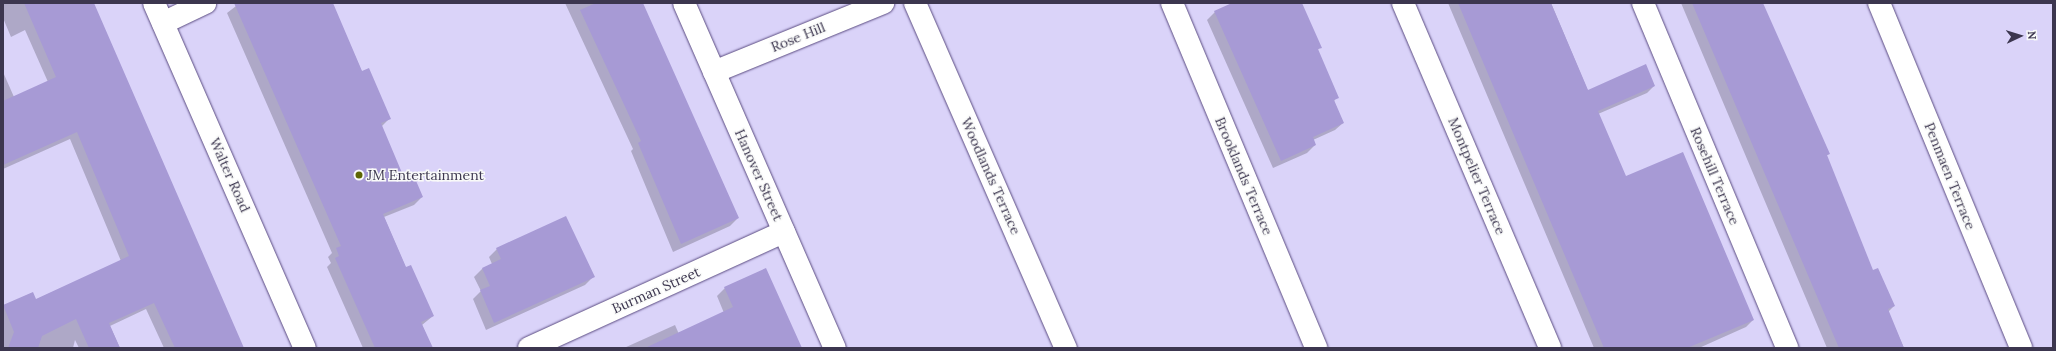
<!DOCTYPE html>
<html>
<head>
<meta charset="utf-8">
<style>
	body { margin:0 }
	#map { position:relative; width:2056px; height:351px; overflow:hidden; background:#dad3f9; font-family:Lora,serif }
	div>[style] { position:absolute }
	.shadow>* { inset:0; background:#0003 }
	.building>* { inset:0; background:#a79ad5 }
	.roads { filter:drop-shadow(0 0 1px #5a4b81) drop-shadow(0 0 1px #5a4b81) }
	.street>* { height:22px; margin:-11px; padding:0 11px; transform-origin:11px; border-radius:11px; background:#fff }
	.primary>* { height:22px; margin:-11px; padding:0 11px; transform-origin:11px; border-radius:11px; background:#fff }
	.dots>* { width:11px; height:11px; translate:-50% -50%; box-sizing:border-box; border:2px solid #f9faf9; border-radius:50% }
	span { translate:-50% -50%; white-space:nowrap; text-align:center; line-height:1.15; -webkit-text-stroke:3px #f9faf9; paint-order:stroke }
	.street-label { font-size:14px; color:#3c364f }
	.poi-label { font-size:14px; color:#3c364f }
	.left { translate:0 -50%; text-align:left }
	.frame { position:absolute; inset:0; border:4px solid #3c364f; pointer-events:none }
	.north { position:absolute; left:2000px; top:16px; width:40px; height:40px; -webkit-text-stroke:3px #f9faf9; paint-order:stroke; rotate:86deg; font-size:11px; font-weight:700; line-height:16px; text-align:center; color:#3c364f }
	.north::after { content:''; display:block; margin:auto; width:14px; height:18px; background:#3c364f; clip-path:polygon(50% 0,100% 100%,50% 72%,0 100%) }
</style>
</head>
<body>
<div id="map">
	<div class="shadow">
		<div style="clip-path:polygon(3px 3px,92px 3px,243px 348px,164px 348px,146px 309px,110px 326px,120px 348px,79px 348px,75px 340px,73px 348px,3px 348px,3px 306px,32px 293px,35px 300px,121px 261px,70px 139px,3px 169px,3px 72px,14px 97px,48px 82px,25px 30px,11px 37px,3px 18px)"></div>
		<div style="clip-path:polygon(240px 3px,332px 3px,362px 72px,389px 119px,381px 127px,404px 181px,422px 197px,414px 205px,384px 217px,406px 268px,433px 316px,422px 325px,432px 348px,363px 348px,327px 267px,331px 263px,328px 257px,332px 253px,227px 13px)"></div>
		<div style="clip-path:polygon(565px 3px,641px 3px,738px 218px,730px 226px,673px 252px,631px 151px,633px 149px)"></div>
		<div style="clip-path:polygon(1235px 3px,1295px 3px,1320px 47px,1317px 51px,1337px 97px,1334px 101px,1343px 123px,1335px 130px,1313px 140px,1315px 145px,1307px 153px,1273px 168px,1207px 20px,1215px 12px)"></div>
		<div style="clip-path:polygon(1448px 3px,1551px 3px,1588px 91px,1654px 86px,1647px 93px,1598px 114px,1625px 178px,1753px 320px,1746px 327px,1699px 348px,1594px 348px)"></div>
		<div style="clip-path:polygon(1681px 3px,1762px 3px,1829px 154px,1826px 156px,1872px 271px,1894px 306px,1888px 312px,1904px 348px,1827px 348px)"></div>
		<div style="clip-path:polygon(497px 249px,593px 277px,585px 285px,486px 330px,473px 299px,481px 291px,474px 277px,482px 269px,492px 264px,489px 257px)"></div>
		<div style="clip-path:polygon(725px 288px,801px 348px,726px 348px,724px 313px,717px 296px)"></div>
		<div style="clip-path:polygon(675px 325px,685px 348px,624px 348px)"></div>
	</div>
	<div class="building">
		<div style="clip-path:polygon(24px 3px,94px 3px,244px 348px,175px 348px,154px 303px,109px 323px,120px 348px,89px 348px,76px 319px,42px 336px,38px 348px,8px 348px,14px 332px,3px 305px,33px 292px,36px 299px,129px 256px,77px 132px,3px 165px,3px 101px,56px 77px)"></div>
		<div style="clip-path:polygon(234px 3px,333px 3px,362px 71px,369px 68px,391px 119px,381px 123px,405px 180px,414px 176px,423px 197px,383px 214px,406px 267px,411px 265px,434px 316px,421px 322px,433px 348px,375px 348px,335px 258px,339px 256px,336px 248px,341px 246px)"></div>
		<div style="clip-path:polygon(596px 3px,643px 3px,739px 218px,681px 244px,638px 143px,641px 141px,580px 10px)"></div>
		<div style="clip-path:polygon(1232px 3px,1302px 3px,1322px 48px,1318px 49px,1339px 98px,1334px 100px,1344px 123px,1313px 137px,1316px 145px,1281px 161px,1214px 11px)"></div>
		<div style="clip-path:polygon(1458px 3px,1551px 3px,1588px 90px,1646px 64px,1655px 86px,1598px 111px,1626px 176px,1683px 152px,1754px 320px,1687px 348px,1604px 348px)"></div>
		<div style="clip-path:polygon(1692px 3px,1763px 3px,1830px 154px,1827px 155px,1873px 270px,1878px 268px,1895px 306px,1888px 309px,1904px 348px,1839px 348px)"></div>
		<div style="clip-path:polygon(566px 216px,595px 277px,494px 323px,480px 290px,490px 286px,482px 268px,501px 259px,496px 248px)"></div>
		<div style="clip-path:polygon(766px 268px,802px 348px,645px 348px,733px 307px,724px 287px)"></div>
	</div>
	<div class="roads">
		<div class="street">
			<div style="left:684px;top:3px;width:377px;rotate:66.4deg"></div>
			<div style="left:915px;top:3px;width:377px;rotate:66.4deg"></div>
			<div style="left:1172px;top:3px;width:374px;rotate:67.3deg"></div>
			<div style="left:1403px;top:3px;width:375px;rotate:66.9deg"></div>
			<div style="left:1643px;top:3px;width:374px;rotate:67.3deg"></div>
			<div style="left:1879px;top:3px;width:373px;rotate:67.6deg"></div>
			<div style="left:163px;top:23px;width:47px;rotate:-25.5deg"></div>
			<div style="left:714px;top:72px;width:183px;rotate:-22.2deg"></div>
			<div style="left:529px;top:348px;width:280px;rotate:-24.5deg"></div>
		</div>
		<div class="primary">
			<div style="left:154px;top:3px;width:377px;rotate:66.4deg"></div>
		</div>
	</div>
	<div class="dots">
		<div style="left:359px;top:175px;background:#5d6503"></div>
	</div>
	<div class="street-label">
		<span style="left:798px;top:37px;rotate:-22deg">Rose Hill</span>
		<span style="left:230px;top:175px;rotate:66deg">Walter Road</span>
		<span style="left:759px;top:175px;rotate:66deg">Hanover Street</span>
		<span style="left:991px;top:176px;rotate:66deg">Woodlands Terrace</span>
		<span style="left:1244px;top:176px;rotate:67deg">Brooklands Terrace</span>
		<span style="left:1477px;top:176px;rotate:67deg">Montpelier Terrace</span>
		<span style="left:1715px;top:176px;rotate:67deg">Rosehill Terrace</span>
		<span style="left:1950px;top:176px;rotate:68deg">Penmaen Terrace</span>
		<span style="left:656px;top:290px;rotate:-24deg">Burman Street</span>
	</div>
	<div class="poi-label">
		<span class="left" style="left:367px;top:175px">JM Entertainment</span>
	</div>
	<div class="frame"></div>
	<div class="north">N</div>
</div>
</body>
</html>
